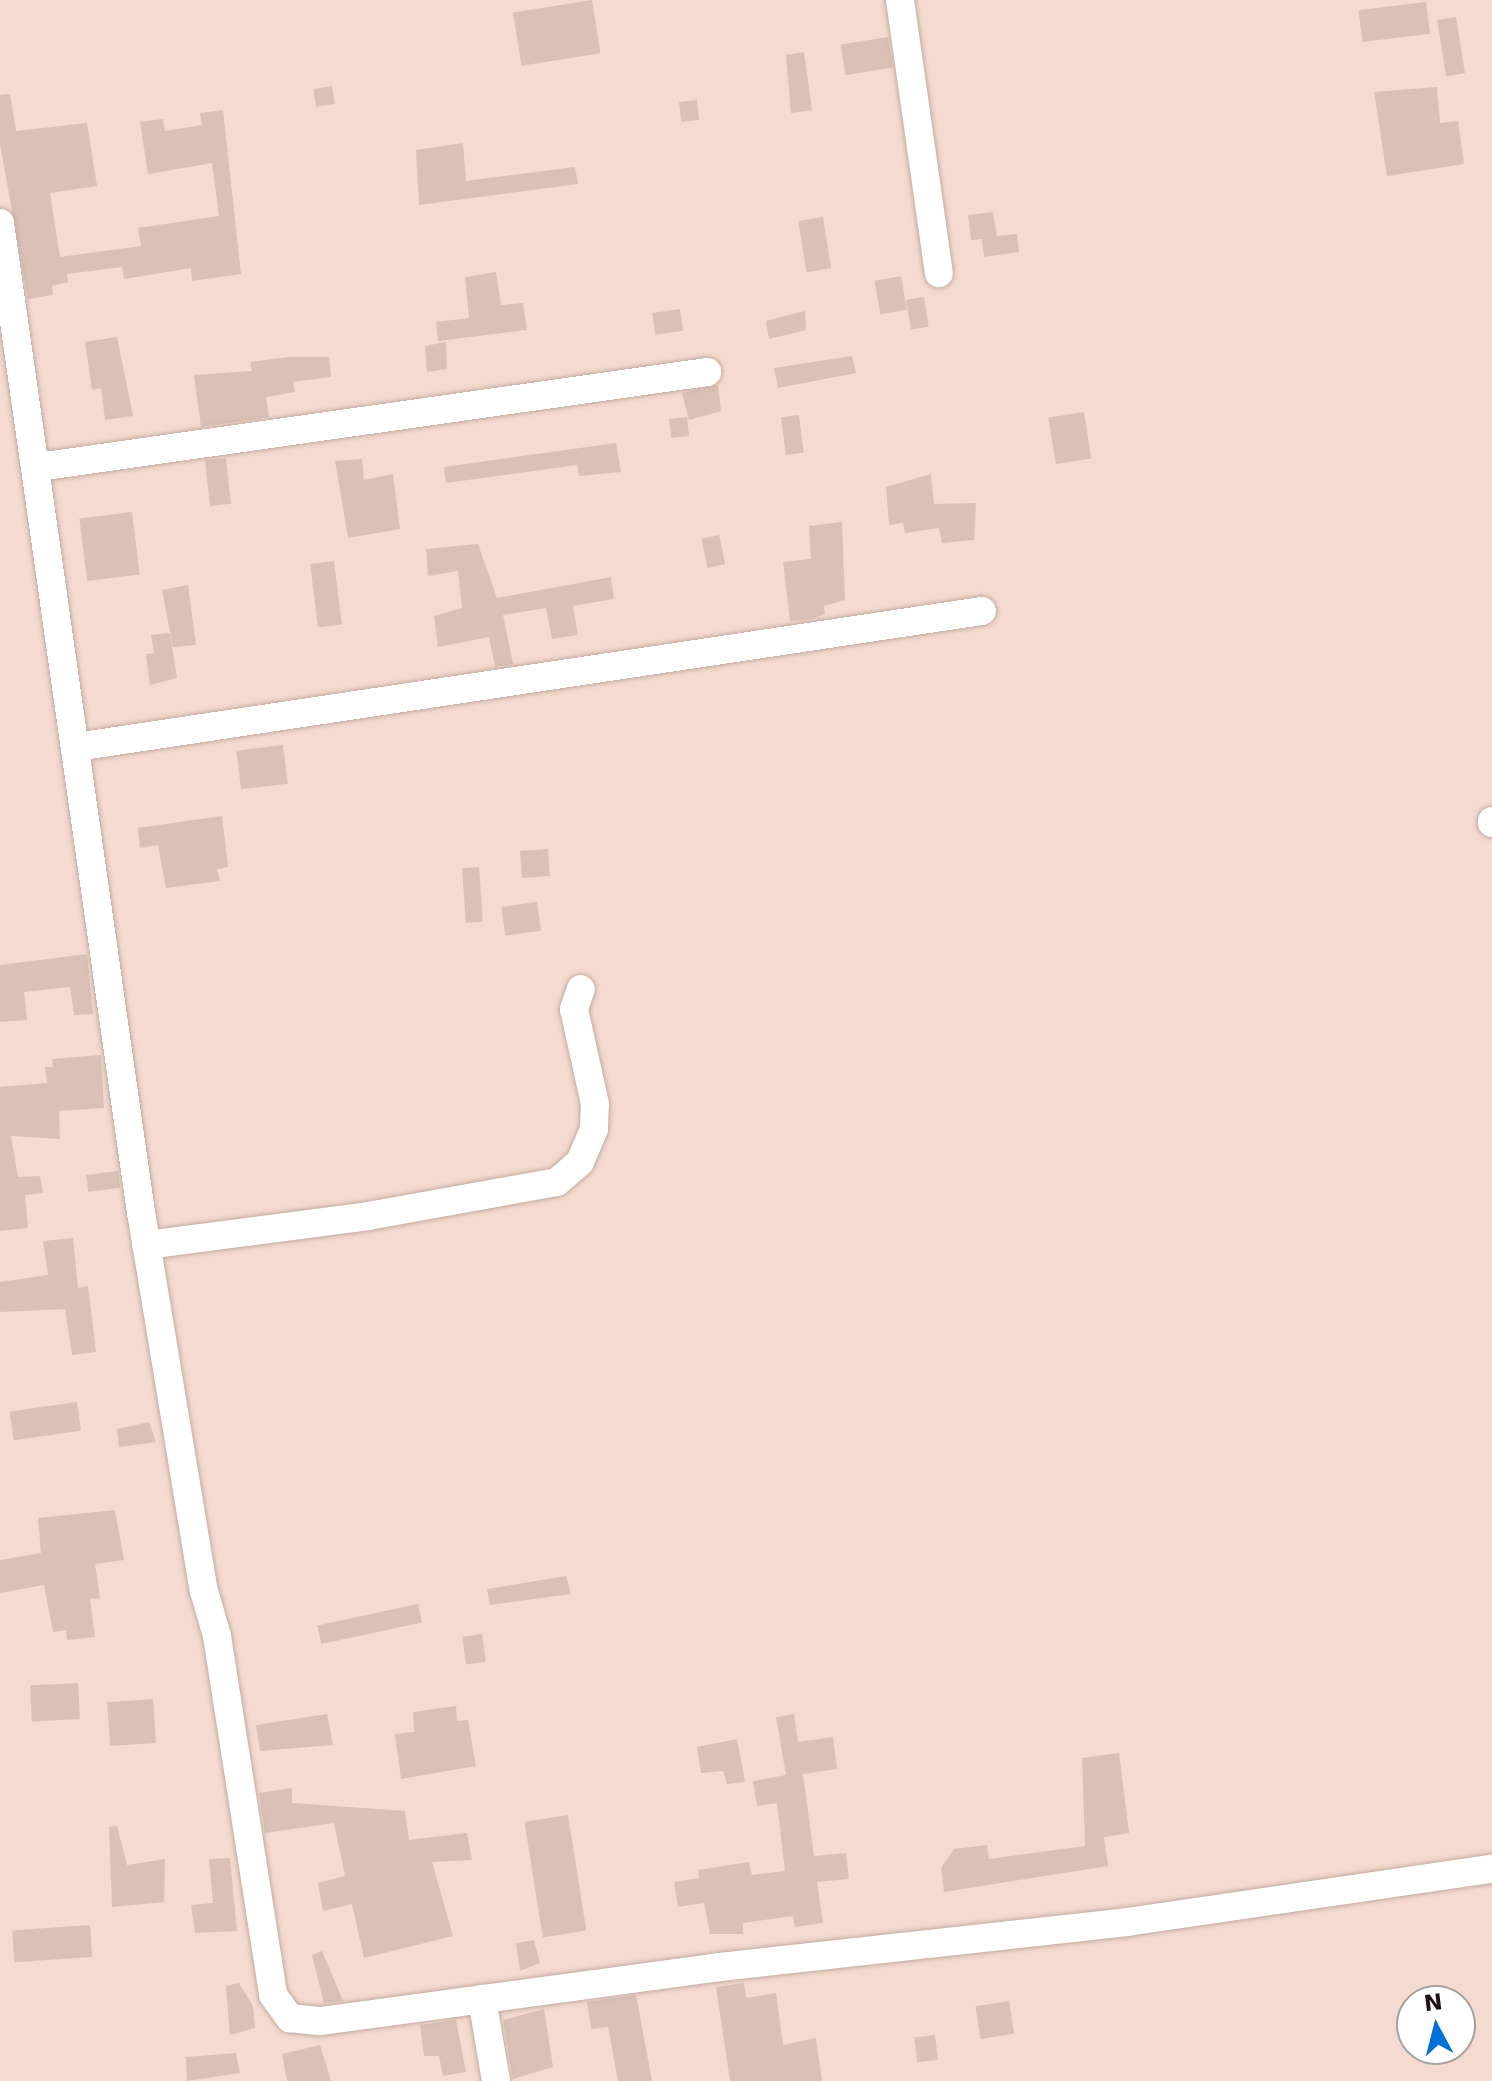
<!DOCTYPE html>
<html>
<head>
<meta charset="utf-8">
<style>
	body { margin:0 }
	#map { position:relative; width:1492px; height:2081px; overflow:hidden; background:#f5dacf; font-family:"DejaVu Sans",sans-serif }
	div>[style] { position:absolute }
	.building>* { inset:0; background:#dac0b5; transform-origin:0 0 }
	.roads { filter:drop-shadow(0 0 2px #c4aba0) drop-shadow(0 0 2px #c4aba0) }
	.minor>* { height:28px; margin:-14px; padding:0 14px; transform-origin:14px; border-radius:14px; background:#fff }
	span { translate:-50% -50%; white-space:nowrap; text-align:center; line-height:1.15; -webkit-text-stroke:8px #fff; paint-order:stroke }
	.north { position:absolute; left:1396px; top:1985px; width:80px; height:80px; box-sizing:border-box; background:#fff; border:2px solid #a4a19f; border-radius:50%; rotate:353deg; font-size:22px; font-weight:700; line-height:32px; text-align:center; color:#1b130f }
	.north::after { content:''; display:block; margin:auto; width:28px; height:36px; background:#006fd7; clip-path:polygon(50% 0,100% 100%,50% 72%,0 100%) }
</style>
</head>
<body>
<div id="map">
	<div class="building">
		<div style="left:592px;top:0;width:54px;height:80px;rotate:81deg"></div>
		<div style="left:1426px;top:2px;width:32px;height:68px;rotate:83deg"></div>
		<div style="left:1456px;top:17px;width:57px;height:19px;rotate:81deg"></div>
		<div style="left:888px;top:37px;width:31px;height:48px;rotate:81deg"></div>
		<div style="clip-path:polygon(804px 52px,812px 110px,791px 113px,786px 55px)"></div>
		<div style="left:332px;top:86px;width:18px;height:19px;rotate:81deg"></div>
		<div style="clip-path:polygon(1437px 87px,1440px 123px,1458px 121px,1464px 164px,1387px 176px,1374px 92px)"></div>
		<div style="clip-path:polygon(10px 94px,16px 131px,87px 123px,97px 186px,50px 193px,60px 257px,141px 246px,138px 228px,219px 216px,212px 163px,148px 174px,140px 122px,163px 119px,165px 131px,202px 125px,200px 113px,223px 110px,241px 274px,192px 281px,191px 268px,124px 279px,122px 267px,67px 274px,68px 282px,52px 286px,53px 295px,28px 299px,0 144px,0 95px)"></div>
		<div style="left:697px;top:100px;width:20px;height:18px;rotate:84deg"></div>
		<div style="clip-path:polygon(463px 143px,466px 181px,575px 167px,578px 184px,419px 205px,416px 150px)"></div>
		<div style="clip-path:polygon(993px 212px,997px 236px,1017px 234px,1019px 252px,984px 257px,982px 239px,971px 240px,968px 215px)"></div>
		<div style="left:823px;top:217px;width:52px;height:25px;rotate:81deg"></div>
		<div style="clip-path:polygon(496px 272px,501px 305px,523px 303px,527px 330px,438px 341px,436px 322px,469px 318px,465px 277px)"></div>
		<div style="left:901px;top:276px;width:34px;height:27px;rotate:80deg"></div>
		<div style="left:924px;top:297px;width:30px;height:18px;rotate:81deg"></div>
		<div style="left:680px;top:309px;width:22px;height:28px;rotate:82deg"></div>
		<div style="clip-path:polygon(805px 311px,806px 330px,769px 339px,766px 321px)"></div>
		<div style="clip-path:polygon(117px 337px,133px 416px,105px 420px,101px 388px,92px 390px,85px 342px)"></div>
		<div style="clip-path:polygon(446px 342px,447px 369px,427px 372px,425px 346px)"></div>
		<div style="clip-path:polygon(852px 356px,856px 373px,778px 388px,774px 368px)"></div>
		<div style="clip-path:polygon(289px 357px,329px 357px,331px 377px,293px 382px,295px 392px,266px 397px,269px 417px,201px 427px,194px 375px,252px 371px,250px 362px)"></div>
		<div style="clip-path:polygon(718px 385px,721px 411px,689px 420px,682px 393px)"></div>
		<div style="left:1084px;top:412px;width:47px;height:36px;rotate:81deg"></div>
		<div style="left:799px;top:415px;width:38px;height:18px;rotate:83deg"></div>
		<div style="left:687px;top:417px;width:19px;height:18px;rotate:84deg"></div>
		<div style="clip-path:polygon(616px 443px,621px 472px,579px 476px,577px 465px,446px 483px,444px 467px)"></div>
		<div style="left:226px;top:458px;width:46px;height:21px;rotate:84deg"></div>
		<div style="clip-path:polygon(362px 459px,364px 480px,393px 474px,400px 529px,348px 538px,335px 461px)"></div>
		<div style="clip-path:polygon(931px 474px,934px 504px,976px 503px,974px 540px,942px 543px,939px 528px,905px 533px,903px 523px,889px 525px,886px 487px)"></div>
		<div style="left:132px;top:512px;width:63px;height:53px;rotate:83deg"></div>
		<div style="clip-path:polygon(842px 522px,845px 600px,824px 606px,825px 614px,813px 619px,790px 621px,783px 562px,811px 559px,809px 526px)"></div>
		<div style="left:719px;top:535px;width:30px;height:18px;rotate:78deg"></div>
		<div style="clip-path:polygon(478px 544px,497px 598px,611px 577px,614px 599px,573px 606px,578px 635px,552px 639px,546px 608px,503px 615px,513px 664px,495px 667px,489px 637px,438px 647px,434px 616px,462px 608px,458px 571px,428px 576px,426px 549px)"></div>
		<div style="left:334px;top:561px;width:64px;height:24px;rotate:83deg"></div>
		<div style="clip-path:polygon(188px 585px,196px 645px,173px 647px,162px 590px)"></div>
		<div style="clip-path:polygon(170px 633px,177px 678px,150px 685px,146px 654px,154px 653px,151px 635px)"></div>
		<div style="left:283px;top:745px;width:39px;height:47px;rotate:83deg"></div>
		<div style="clip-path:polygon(222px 816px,228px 867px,217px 869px,220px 881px,166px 888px,158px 845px,140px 848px,138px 828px)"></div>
		<div style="left:548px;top:849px;width:27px;height:28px;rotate:86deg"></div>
		<div style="left:479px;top:867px;width:55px;height:17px;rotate:86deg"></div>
		<div style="left:537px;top:902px;width:29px;height:36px;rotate:82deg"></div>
		<div style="clip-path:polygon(87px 954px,93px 1014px,74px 1015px,70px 987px,24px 992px,27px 1020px,0 1022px,0 965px)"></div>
		<div style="clip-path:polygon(101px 1055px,104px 1108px,59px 1111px,60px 1139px,11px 1136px,18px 1177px,40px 1176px,43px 1193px,25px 1195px,28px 1228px,0 1231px,0 1087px,47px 1083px,45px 1067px,53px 1067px,52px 1059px)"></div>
		<div style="left:118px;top:1171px;width:17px;height:32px;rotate:83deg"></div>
		<div style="clip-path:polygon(73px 1238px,78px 1288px,88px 1286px,96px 1352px,72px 1355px,65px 1309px,0 1312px,0 1282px,48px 1275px,43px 1241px)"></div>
		<div style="left:77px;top:1402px;width:29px;height:68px;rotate:82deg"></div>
		<div style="clip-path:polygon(149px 1422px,156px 1442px,119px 1447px,117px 1429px)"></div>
		<div style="clip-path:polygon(115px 1510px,124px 1560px,95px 1564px,100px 1598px,90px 1599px,95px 1637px,67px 1640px,66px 1630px,53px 1632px,44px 1585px,0 1593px,0 1560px,41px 1553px,38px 1518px)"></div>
		<div style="clip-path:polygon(566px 1576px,571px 1594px,490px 1605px,487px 1589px)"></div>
		<div style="left:418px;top:1604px;width:19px;height:103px;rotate:78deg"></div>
		<div style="left:482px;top:1634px;width:28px;height:20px;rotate:82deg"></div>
		<div style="left:78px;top:1683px;width:36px;height:48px;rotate:87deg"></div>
		<div style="left:153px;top:1699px;width:44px;height:46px;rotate:86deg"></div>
		<div style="clip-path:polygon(456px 1706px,457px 1721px,468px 1720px,476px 1766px,401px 1779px,395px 1734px,414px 1732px,413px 1712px)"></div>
		<div style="clip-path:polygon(327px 1714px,333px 1745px,260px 1751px,256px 1725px)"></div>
		<div style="clip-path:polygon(794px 1714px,798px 1742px,833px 1737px,837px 1769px,803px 1774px,814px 1856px,846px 1853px,849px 1879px,817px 1882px,823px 1923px,795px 1927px,793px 1916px,743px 1923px,743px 1934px,710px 1934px,704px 1903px,678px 1907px,674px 1882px,699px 1878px,698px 1870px,749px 1862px,752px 1875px,785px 1871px,777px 1803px,757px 1806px,753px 1781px,786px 1775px,776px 1717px)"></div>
		<div style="clip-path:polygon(737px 1739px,745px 1782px,727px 1784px,723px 1771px,701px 1773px,697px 1747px)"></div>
		<div style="clip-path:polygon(1119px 1753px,1129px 1833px,1104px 1837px,1108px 1866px,944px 1892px,941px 1868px,954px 1849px,987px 1845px,989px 1859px,1085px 1846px,1082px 1758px)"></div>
		<div style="clip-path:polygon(292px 1788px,292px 1803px,405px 1811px,409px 1840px,467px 1833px,472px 1860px,432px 1862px,453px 1936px,364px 1958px,352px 1904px,323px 1911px,318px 1883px,345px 1876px,334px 1823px,265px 1833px,259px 1793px)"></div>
		<div style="left:568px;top:1815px;width:117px;height:44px;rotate:81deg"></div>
		<div style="clip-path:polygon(117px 1826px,127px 1865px,165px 1859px,164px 1902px,112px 1907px,109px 1827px)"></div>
		<div style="clip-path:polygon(230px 1858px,237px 1931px,195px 1933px,191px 1905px,213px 1903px,209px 1859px)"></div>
		<div style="left:90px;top:1925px;width:32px;height:78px;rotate:86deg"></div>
		<div style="clip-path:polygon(534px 1940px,540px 1963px,520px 1971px,516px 1943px)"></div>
		<div style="clip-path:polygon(322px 1951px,343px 2001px,324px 2003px,312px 1955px)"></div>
		<div style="clip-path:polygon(239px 1983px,253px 2006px,255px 2028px,230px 2035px,226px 1986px)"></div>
		<div style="clip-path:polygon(744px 1983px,746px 1998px,776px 1993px,783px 2045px,816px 2038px,822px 2081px,730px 2081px,716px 1987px)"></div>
		<div style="clip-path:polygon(636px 1995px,652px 2081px,618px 2081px,608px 2027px,591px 2029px,587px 2002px)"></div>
		<div style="left:1009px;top:2001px;width:33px;height:34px;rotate:81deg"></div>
		<div style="clip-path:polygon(544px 2009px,553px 2067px,513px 2079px,503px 2020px)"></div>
		<div style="clip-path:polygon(456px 2020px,466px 2072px,443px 2076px,439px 2056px,424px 2056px,420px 2025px)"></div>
		<div style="left:935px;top:2035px;width:25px;height:21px;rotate:83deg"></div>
		<div style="clip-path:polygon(320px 2045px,331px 2081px,287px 2081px,282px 2054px)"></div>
		<div style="clip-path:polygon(236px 2053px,240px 2073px,187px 2081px,186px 2057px)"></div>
	</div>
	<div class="roads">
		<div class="minor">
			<div style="left:900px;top:0;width:276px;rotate:81.9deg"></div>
			<div style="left:0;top:223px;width:999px;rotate:81.89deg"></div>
			<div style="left:141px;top:1212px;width:384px;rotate:80.6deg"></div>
			<div style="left:204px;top:1591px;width:47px;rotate:73.9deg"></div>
			<div style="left:217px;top:1636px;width:363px;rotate:81.1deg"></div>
			<div style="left:273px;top:1995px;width:29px;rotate:54deg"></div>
			<div style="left:290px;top:2018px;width:31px;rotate:6deg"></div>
			<div style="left:321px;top:2021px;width:403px;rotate:-7.7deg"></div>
			<div style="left:720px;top:1967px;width:409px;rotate:-6.3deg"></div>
			<div style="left:1127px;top:1922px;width:369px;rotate:-8.3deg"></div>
			<div style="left:38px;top:467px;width:676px;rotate:-8.08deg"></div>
			<div style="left:76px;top:747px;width:916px;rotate:-8.54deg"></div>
			<div style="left:1492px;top:821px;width:2px;rotate:90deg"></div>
			<div style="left:146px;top:1245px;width:224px;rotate:-7.4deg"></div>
			<div style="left:368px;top:1216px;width:192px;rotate:-10.2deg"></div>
			<div style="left:557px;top:1182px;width:30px;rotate:-41deg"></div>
			<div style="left:580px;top:1162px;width:36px;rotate:-67deg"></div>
			<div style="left:594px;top:1129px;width:25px;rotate:-88deg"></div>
			<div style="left:595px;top:1104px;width:97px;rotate:-102.5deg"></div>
			<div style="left:574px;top:1009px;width:21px;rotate:-71deg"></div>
			<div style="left:482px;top:1999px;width:83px;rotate:80.3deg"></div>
		</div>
	</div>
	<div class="north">N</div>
</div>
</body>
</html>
